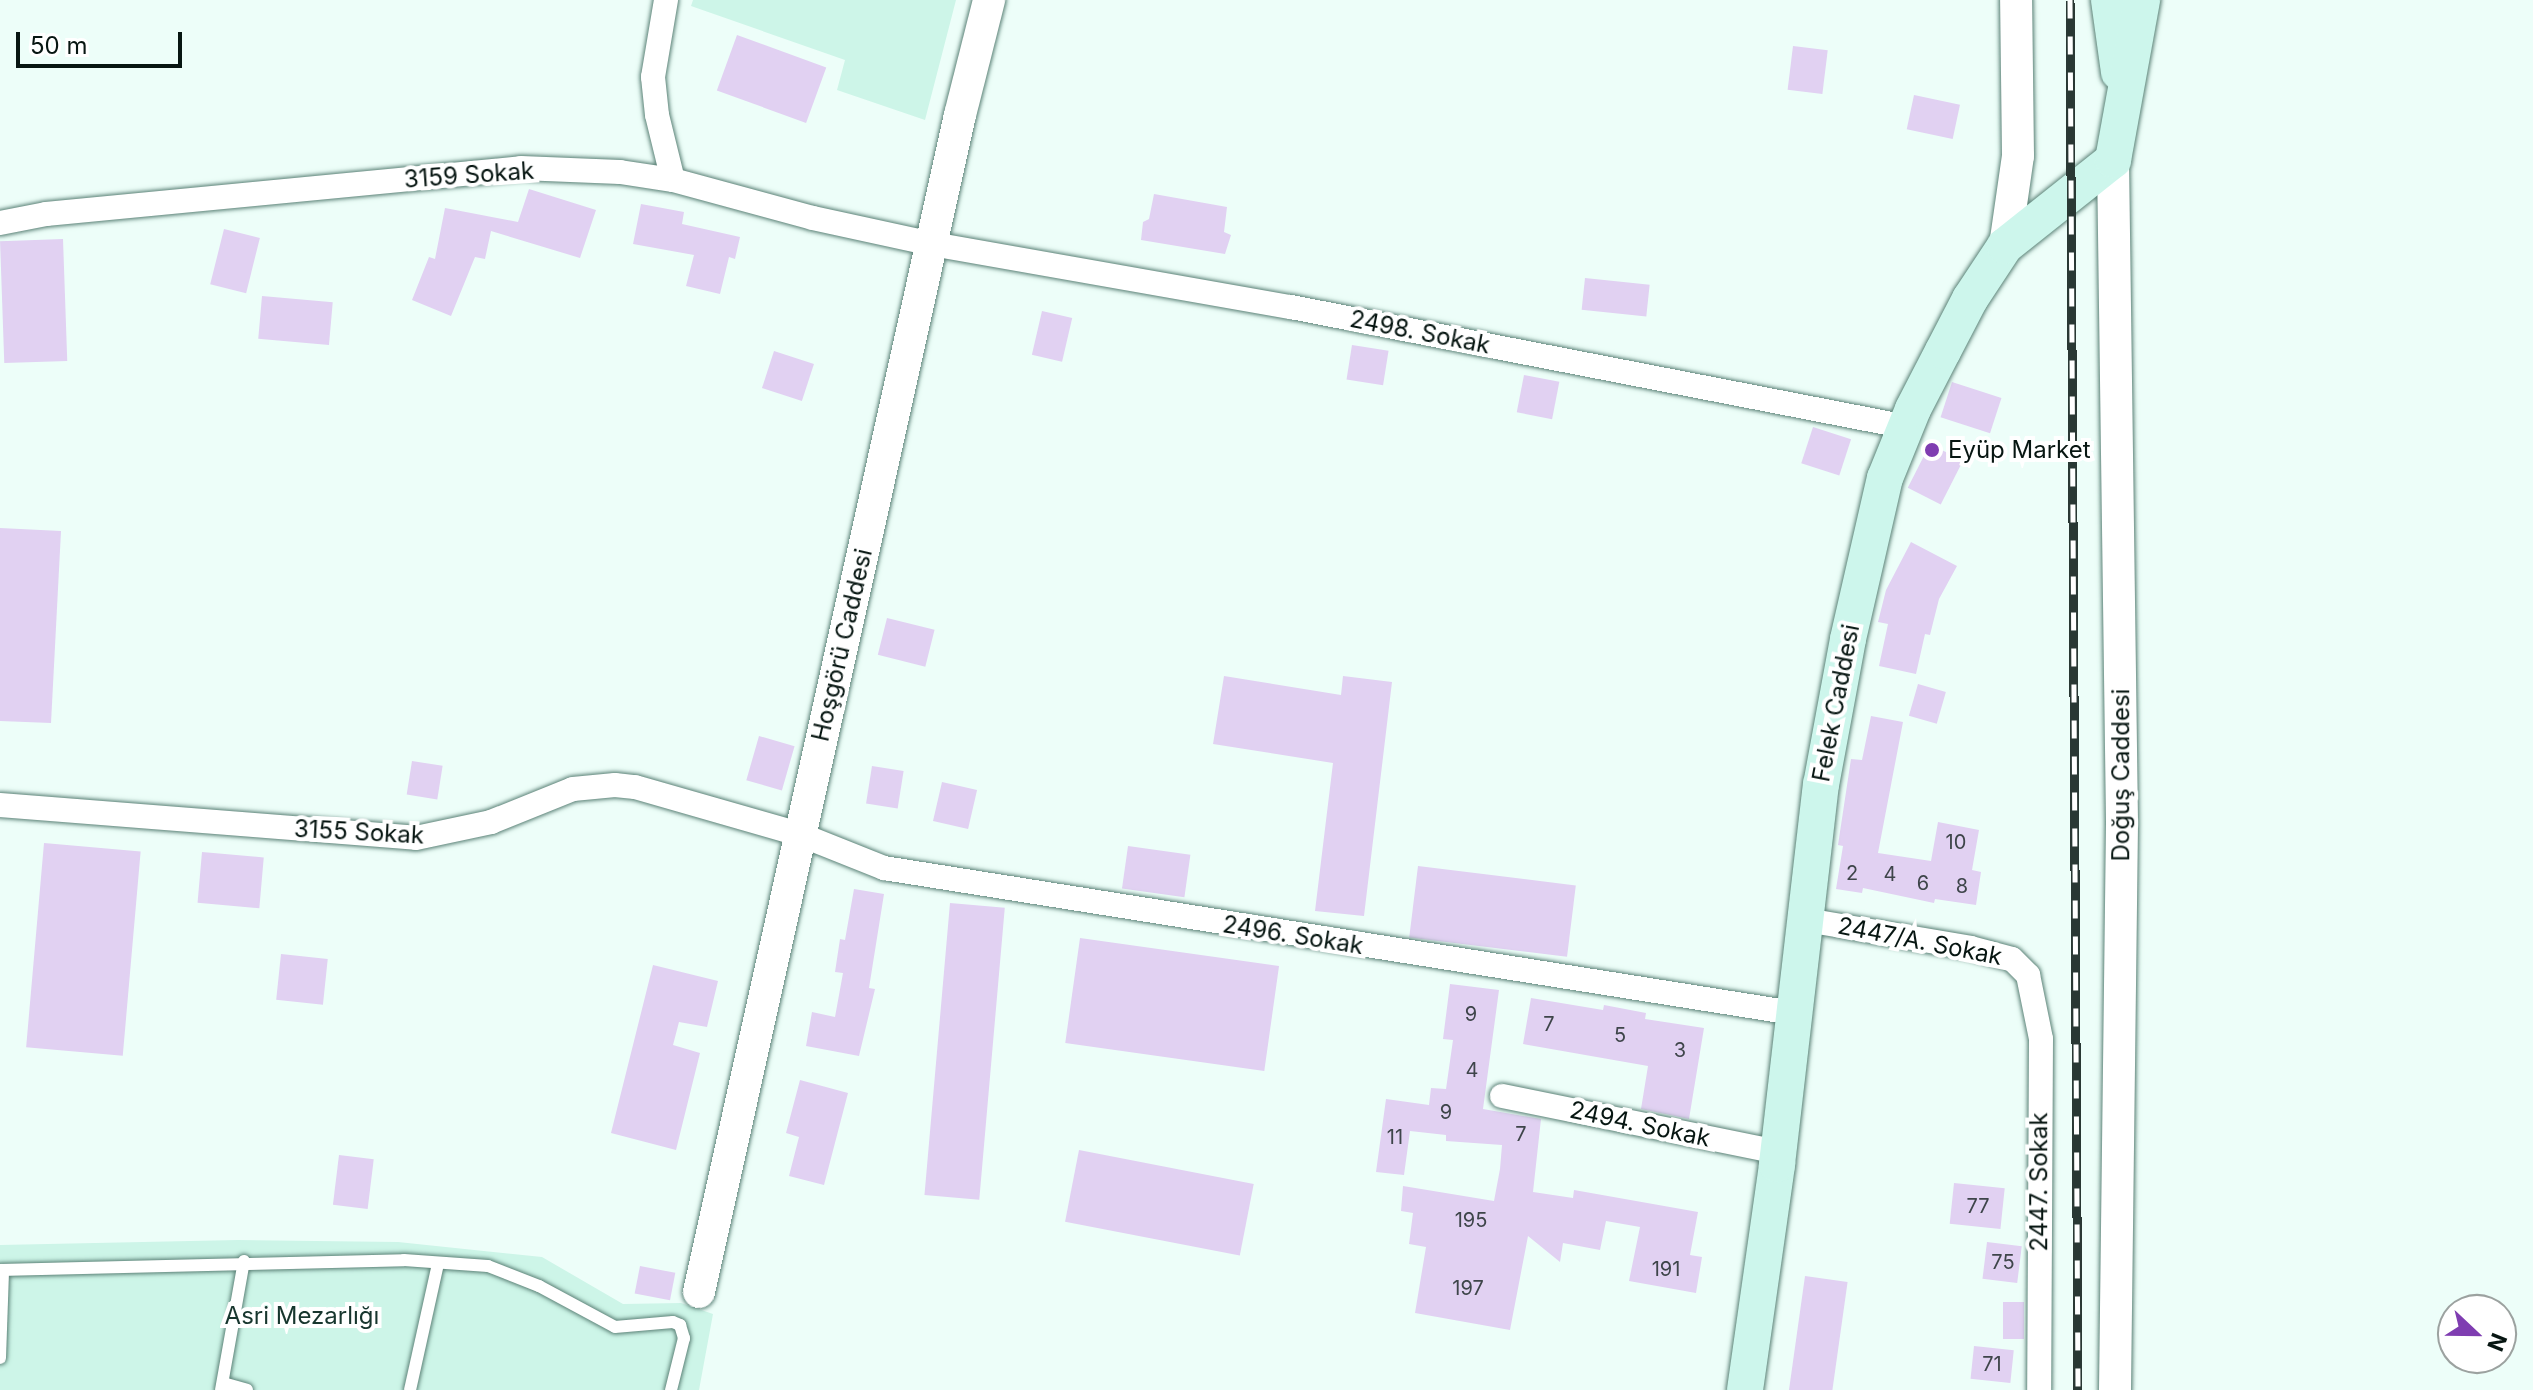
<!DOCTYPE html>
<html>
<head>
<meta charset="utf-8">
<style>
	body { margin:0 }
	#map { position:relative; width:2533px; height:1390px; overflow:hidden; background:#edfef9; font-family:Inter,sans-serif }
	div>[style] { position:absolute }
	.green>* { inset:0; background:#cdf5e8 }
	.building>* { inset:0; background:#e1d1f2; transform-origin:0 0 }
	.roads { filter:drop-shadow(0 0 2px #5b8277) drop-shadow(0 0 2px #5b8277) }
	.service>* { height:12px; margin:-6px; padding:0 6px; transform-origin:6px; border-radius:6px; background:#fff }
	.minor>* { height:24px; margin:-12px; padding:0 12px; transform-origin:12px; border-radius:12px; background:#fff }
	.tertiary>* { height:32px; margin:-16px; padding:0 16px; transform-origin:16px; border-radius:16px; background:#fff }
	.secondary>* { height:36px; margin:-18px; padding:0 18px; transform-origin:18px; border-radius:18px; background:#cdf6ec }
	.rail>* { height:9px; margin-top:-4.5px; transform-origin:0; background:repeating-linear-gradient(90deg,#fff 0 18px,#293834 0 36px); box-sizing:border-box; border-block:2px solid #293834 }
	.dots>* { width:22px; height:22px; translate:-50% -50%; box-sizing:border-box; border:4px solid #fff; border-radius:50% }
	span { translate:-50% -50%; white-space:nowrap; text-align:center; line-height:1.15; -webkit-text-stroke:8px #fff; paint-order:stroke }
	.number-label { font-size:20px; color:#3e454a }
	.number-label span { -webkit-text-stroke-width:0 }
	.street-label { font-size:24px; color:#071612 }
	.poi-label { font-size:24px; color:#071612 }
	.left { translate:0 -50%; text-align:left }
	.park-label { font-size:24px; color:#17362e }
	.north { position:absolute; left:2437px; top:1294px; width:80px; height:80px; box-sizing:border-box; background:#fff; border:2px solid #9ca2a0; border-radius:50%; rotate:112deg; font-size:22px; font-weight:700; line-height:32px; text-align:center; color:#071612 }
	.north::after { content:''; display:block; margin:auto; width:28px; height:36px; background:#7f3db1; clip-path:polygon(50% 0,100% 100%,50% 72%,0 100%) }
	.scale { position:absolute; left:16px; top:32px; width:166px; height:36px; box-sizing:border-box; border:4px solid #071612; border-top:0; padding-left:10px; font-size:24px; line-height:28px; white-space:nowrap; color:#071612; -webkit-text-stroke:6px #fff; paint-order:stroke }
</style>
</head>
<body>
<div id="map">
	<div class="green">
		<div style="clip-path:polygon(693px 0,956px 0,925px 120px,837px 90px,845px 60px,691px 6px)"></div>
		<div style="clip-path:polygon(238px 1240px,398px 1242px,542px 1257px,623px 1304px,681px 1303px,713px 1314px,699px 1390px,0 1390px,0 1245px)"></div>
	</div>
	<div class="building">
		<div style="left:737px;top:35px;width:95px;height:59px;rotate:20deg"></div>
		<div style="left:1793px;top:46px;width:35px;height:44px;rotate:7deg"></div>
		<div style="left:1914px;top:95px;width:47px;height:35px;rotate:12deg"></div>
		<div style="clip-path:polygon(529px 189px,596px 210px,580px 258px,491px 231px,485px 259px,475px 257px,451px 316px,412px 300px,429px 257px,435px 259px,445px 208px,518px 222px)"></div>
		<div style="clip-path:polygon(1154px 194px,1227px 207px,1224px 232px,1231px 235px,1225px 254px,1141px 240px,1143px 222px,1149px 219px)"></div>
		<div style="clip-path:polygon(641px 204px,684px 212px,682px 224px,740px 237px,735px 259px,729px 257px,720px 294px,686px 286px,694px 255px,633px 244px)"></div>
		<div style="left:224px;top:229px;width:37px;height:57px;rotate:14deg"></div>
		<div style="left:63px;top:239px;width:122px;height:63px;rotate:88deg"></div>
		<div style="left:1585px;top:278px;width:65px;height:32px;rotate:6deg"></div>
		<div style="left:262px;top:296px;width:71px;height:43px;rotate:5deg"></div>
		<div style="left:1042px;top:311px;width:31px;height:45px;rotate:13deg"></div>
		<div style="left:1352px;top:345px;width:37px;height:35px;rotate:9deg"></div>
		<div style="left:774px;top:351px;width:42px;height:39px;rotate:18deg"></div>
		<div style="left:1524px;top:375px;width:36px;height:38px;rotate:11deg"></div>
		<div style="left:1952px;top:382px;width:52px;height:37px;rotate:18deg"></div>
		<div style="left:1813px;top:427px;width:40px;height:38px;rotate:18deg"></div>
		<div style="left:1930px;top:444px;width:37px;height:49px;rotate:27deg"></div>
		<div style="clip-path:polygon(0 528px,61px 531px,51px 723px,0 721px)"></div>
		<div style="clip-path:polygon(1911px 542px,1957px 566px,1939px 599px,1930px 635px,1925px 634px,1916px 674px,1879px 666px,1888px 624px,1878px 622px,1886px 590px)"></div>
		<div style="left:887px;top:618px;width:49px;height:38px;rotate:14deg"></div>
		<div style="clip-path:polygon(1224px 676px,1341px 695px,1343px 676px,1392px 682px,1364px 916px,1315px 911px,1333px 763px,1213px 744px)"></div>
		<div style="left:1918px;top:684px;width:29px;height:33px;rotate:16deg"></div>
		<div style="clip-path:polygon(1871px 716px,1903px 722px,1878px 853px,1931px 861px,1938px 822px,1979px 830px,1972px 870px,1981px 872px,1976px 905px,1935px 899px,1934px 903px,1863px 888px,1862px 893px,1836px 889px,1843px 846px,1838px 845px,1851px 759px,1862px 760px)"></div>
		<div style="left:759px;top:736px;width:37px;height:46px;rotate:16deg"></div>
		<div style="left:412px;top:761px;width:31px;height:34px;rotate:9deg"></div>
		<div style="left:872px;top:766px;width:32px;height:38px;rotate:9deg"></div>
		<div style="left:942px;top:782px;width:36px;height:40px;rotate:13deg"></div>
		<div style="left:44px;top:843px;width:97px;height:205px;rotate:5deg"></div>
		<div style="left:1128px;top:846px;width:63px;height:43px;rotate:8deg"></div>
		<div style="left:202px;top:852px;width:62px;height:51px;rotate:5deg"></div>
		<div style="left:1418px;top:866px;width:159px;height:72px;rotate:7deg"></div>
		<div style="clip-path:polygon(854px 889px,884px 894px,869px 988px,875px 989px,859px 1056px,806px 1046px,812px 1012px,835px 1017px,843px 973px,835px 972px,840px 939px,845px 940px)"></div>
		<div style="left:950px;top:903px;width:55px;height:293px;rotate:5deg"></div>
		<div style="left:1080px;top:938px;width:201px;height:106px;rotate:8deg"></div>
		<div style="left:281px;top:954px;width:47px;height:46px;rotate:6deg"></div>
		<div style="clip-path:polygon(653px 965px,718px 981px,707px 1027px,679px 1022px,673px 1045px,700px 1053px,676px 1150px,611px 1133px)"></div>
		<div style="clip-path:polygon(1450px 984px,1499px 990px,1483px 1109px,1541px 1119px,1533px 1192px,1573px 1198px,1574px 1190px,1698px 1212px,1690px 1255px,1702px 1257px,1696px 1293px,1629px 1281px,1640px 1227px,1606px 1221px,1600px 1250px,1563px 1243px,1560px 1262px,1528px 1236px,1510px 1330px,1415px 1313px,1426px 1247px,1409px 1244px,1413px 1213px,1401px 1211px,1403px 1186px,1494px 1201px,1500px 1169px,1502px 1145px,1446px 1141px,1446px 1135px,1410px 1131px,1404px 1175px,1376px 1172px,1386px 1099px,1429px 1105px,1431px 1088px,1446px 1089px,1453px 1040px,1443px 1039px)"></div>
		<div style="clip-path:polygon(1531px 998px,1603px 1010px,1604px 1005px,1646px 1013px,1645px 1019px,1704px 1028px,1689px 1119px,1641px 1109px,1648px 1066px,1523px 1044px)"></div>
		<div style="clip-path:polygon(800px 1080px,848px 1093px,824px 1185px,789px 1176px,799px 1137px,786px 1133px)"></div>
		<div style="left:1079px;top:1150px;width:178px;height:73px;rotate:11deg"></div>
		<div style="left:339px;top:1155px;width:35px;height:50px;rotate:7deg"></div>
		<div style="left:1954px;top:1183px;width:51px;height:41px;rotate:6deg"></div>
		<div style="left:1987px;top:1242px;width:35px;height:37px;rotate:7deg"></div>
		<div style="left:640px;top:1266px;width:36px;height:28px;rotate:11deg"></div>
		<div style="left:1805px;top:1276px;width:43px;height:116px;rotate:8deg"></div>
		<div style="left:2003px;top:1302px;width:21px;height:37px"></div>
		<div style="left:1974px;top:1346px;width:40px;height:33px;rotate:6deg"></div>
	</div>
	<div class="roads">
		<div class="service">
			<div style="left:0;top:1270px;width:404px;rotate:-1.4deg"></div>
			<div style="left:404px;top:1260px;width:84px;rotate:4.1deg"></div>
			<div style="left:488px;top:1266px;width:55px;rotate:21.4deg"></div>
			<div style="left:539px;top:1286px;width:86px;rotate:28.3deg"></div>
			<div style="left:615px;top:1327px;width:58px;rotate:-4.9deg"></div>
			<div style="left:673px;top:1322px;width:8px;rotate:23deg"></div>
			<div style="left:680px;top:1325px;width:14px;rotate:73deg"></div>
			<div style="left:684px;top:1338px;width:54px;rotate:104deg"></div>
			<div style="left:0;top:1358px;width:88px;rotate:-88deg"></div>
			<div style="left:223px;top:1383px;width:25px;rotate:16deg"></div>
			<div style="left:221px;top:1390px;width:131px;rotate:-79.9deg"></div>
			<div style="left:410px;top:1390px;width:129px;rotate:-77.5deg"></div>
		</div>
		<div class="minor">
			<div style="left:666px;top:0;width:78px;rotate:99.6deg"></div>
			<div style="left:653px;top:77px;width:38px;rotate:84deg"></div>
			<div style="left:657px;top:115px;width:67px;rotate:76.2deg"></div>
			<div style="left:0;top:223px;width:47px;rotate:-11.1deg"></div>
			<div style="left:46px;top:214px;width:477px;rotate:-5.5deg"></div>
			<div style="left:521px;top:168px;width:99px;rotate:2.3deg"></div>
			<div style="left:620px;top:172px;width:54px;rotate:8.6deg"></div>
			<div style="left:673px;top:180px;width:145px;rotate:15.2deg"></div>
			<div style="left:813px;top:218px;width:122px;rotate:12.3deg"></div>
			<div style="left:932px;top:244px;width:364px;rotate:10deg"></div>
			<div style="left:1291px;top:307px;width:628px;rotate:11.02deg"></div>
			<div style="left:0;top:805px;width:417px;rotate:4.5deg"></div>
			<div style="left:416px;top:838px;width:77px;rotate:-12deg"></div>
			<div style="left:491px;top:822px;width:88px;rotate:-21.9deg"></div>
			<div style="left:573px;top:789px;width:42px;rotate:-5.4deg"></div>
			<div style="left:615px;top:785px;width:20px;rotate:6deg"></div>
			<div style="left:635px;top:787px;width:171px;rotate:16deg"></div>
			<div style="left:799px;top:834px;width:92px;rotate:21.8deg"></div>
			<div style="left:884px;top:868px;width:920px;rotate:9.06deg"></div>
			<div style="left:1806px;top:920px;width:167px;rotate:9.6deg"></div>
			<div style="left:1971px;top:948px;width:42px;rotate:15deg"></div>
			<div style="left:2012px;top:959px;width:23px;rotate:45deg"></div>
			<div style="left:2028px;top:975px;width:65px;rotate:78.5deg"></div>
			<div style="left:2041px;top:1039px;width:351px;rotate:90.3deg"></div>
			<div style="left:1502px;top:1096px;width:282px;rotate:11.5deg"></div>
		</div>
		<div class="tertiary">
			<div style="left:2113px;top:160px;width:664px;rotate:89.22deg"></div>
			<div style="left:2122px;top:824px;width:566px;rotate:90.71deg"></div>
			<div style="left:2005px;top:246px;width:91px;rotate:-81.8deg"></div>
			<div style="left:2018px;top:156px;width:156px;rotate:-90.7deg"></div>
			<div style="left:699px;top:1292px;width:1206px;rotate:-77.5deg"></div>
			<div style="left:960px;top:115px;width:119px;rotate:-75.8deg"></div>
		</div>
		<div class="secondary">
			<div style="left:2109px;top:0;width:73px;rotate:82.1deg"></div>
			<div style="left:1745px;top:1390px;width:228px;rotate:-81.9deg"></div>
			<div style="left:1777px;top:1164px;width:382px;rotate:-83.4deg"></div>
			<div style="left:1821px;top:785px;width:148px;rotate:-79.5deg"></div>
			<div style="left:1848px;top:639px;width:165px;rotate:-77.1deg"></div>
			<div style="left:1885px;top:478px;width:74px;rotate:-67.9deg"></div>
			<div style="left:1913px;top:409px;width:65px;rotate:-62.7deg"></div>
			<div style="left:1943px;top:351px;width:59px;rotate:-62.6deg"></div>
			<div style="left:1970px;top:299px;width:64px;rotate:-56.6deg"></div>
			<div style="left:2005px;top:246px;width:138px;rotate:-38.5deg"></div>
			<div style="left:2113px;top:160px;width:163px;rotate:-79.7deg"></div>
		</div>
	</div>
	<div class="rail">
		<div style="left:2070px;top:0;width:1390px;rotate:89.67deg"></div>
	</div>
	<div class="dots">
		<div style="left:1932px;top:450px;background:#7f3db1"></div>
	</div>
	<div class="number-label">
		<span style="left:1956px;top:842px">10</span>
		<span style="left:1852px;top:873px">2</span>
		<span style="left:1890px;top:874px">4</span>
		<span style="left:1923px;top:883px">6</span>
		<span style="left:1962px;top:886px">8</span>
		<span style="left:1471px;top:1014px">9</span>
		<span style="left:1549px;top:1024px">7</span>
		<span style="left:1620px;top:1035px">5</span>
		<span style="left:1680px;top:1050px">3</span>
		<span style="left:1472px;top:1070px">4</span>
		<span style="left:1446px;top:1112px">9</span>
		<span style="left:1521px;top:1134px">7</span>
		<span style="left:1395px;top:1137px">11</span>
		<span style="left:1978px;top:1206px">77</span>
		<span style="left:1471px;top:1220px">195</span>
		<span style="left:2003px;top:1262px">75</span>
		<span style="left:1666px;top:1269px">191</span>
		<span style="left:1468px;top:1288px">197</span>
		<span style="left:1992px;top:1364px">71</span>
	</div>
	<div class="street-label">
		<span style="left:469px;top:175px;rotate:-4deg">3159 Sokak</span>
		<span style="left:1420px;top:332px;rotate:11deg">2498. Sokak</span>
		<span style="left:842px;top:645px;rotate:-77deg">Hoşgörü Caddesi</span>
		<span style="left:1836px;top:703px;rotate:-79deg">Felek Caddesi</span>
		<span style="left:2121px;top:775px;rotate:-90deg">Doğuş Caddesi</span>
		<span style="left:359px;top:832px;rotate:3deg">3155 Sokak</span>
		<span style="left:1293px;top:935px;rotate:9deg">2496. Sokak</span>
		<span style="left:1920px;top:941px;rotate:11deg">2447/A. Sokak</span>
		<span style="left:1640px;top:1124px;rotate:12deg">2494. Sokak</span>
		<span style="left:2039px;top:1182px;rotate:-90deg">2447. Sokak</span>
	</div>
	<div class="poi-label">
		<span class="left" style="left:1948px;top:450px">Eyüp Market</span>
	</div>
	<div class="park-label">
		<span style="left:302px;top:1316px">Asri Mezarlığı</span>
	</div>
	<div class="north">N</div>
	<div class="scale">50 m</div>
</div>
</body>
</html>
